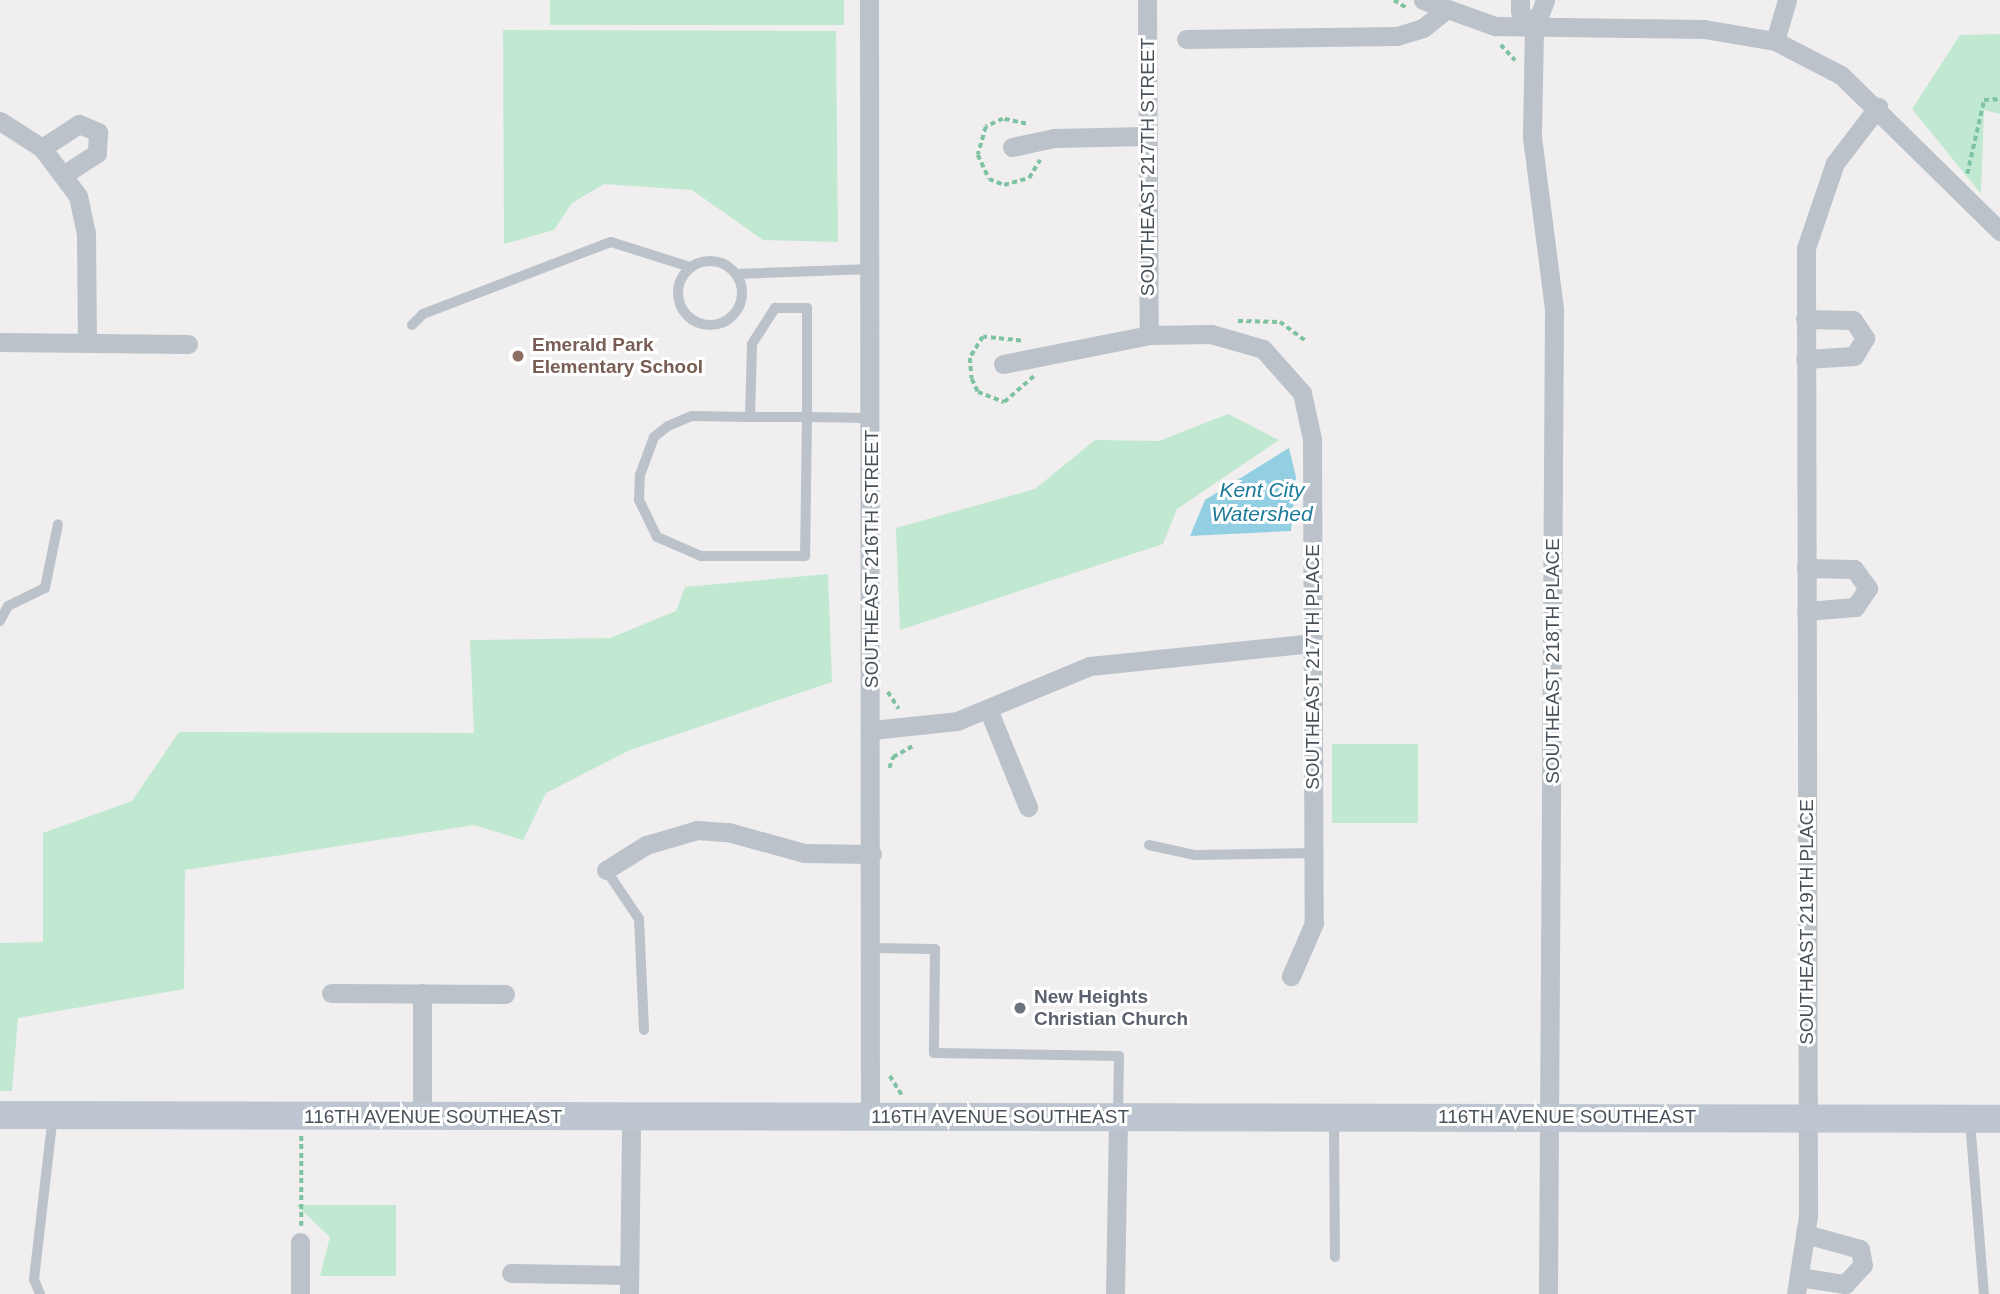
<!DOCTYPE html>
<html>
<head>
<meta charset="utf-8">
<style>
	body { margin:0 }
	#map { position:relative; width:2000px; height:1294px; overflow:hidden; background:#f0eeee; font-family:Helvetica,sans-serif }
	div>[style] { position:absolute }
	.green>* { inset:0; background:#c1e9d1; transform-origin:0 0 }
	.water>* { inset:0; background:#93cfe2 }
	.path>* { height:3.5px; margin-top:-1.75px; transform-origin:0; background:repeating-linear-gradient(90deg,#7dc3a2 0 5px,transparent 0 8.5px) }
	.service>* { height:10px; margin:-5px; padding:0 5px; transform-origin:5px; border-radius:5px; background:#bbc2c9 }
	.service>.ring { margin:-5px; padding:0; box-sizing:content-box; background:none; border:10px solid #bbc2c9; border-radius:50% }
	.minor>* { height:19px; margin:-9.5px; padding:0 9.5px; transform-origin:9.5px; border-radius:9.5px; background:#bbc2c9 }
	.secondary>* { height:28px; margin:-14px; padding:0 14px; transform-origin:14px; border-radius:14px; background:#bdc6d0 }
	.dots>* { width:19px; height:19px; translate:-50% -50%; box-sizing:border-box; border:4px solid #fff; border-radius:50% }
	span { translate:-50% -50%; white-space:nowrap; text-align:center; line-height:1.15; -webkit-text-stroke:6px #fff; paint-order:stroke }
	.street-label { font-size:19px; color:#485159 }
	.education-label { font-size:19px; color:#785e54; font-weight:700 }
	.left { translate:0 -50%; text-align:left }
	.worship-label { font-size:19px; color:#5b616d; font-weight:700 }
	.water-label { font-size:21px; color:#1c7b98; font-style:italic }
</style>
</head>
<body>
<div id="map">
	<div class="green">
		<div style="left:550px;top:0;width:294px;height:25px"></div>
		<div style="clip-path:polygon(503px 30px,836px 31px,838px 242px,763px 240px,692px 190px,604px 184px,572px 203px,554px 230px,504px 244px)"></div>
		<div style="clip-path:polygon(2000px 34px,2000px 114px,1984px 110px,1981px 194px,1912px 109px,1960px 35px)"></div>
		<div style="clip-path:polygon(1228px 414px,1279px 440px,1177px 509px,1163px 544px,900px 630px,896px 528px,1035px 489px,1095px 440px,1159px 441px)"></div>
		<div style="clip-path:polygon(828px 574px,832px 682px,630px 750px,546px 793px,523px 840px,474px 825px,185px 870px,184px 989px,18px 1018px,12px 1091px,0 1091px,0 943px,43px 942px,43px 833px,132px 801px,179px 732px,474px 733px,470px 640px,610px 638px,676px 611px,685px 587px)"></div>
		<div style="left:1332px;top:744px;width:86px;height:79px"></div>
		<div style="clip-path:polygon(296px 1205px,396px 1205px,396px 1276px,320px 1276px,330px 1237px)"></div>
	</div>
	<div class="water">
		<div style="clip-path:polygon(1289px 448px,1296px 477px,1291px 531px,1190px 536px,1205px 500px)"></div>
	</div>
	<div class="path">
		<div style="left:1394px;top:0;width:15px;rotate:32deg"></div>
		<div style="left:1501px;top:45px;width:21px;rotate:47deg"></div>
		<div style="left:1026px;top:124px;width:24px;rotate:-168deg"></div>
		<div style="left:1003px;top:119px;width:19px;rotate:155deg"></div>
		<div style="left:986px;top:127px;width:29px;rotate:106deg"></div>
		<div style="left:978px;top:155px;width:26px;rotate:65deg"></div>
		<div style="left:989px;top:179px;width:16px;rotate:22deg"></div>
		<div style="left:1004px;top:185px;width:26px;rotate:-16deg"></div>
		<div style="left:1029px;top:178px;width:21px;rotate:-59deg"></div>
		<div style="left:1967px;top:174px;width:76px;rotate:-77.1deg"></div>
		<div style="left:1984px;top:100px;width:16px;rotate:-4deg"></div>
		<div style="left:1238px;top:321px;width:42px;rotate:1.4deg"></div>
		<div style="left:1280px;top:322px;width:32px;rotate:36deg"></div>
		<div style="left:1021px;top:341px;width:38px;rotate:-174deg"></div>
		<div style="left:983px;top:337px;width:25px;rotate:122deg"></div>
		<div style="left:970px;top:358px;width:21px;rotate:85deg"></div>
		<div style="left:972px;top:379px;width:14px;rotate:65deg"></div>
		<div style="left:978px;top:392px;width:28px;rotate:21deg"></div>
		<div style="left:1004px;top:402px;width:40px;rotate:-41deg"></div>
		<div style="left:888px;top:692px;width:20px;rotate:57deg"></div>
		<div style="left:889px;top:768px;width:12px;rotate:-70deg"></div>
		<div style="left:893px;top:757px;width:23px;rotate:-29deg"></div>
		<div style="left:890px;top:1076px;width:22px;rotate:58deg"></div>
		<div style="left:301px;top:1226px;width:90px;rotate:-90deg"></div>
	</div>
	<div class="service">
		<div class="ring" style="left:678px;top:261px;width:54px;height:54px"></div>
		<div style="left:736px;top:274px;width:135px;rotate:-2.1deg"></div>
		<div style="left:412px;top:325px;width:16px;rotate:-45deg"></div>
		<div style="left:423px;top:314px;width:201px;rotate:-21deg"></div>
		<div style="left:611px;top:242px;width:83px;rotate:17.6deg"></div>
		<div style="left:750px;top:417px;width:73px;rotate:-88.4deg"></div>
		<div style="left:752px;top:344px;width:43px;rotate:-57.4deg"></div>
		<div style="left:775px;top:308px;width:32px"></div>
		<div style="left:807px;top:308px;width:109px;rotate:90deg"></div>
		<div style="left:807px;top:417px;width:139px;rotate:90.8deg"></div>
		<div style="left:805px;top:556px;width:104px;rotate:180deg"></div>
		<div style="left:701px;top:556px;width:48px;rotate:-156.6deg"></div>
		<div style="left:657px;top:537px;width:41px;rotate:-115.9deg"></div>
		<div style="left:639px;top:500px;width:25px;rotate:-88deg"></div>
		<div style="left:640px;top:475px;width:40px;rotate:-69.8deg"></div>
		<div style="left:654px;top:437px;width:18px;rotate:-38deg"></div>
		<div style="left:668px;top:426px;width:26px;rotate:-23deg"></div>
		<div style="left:692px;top:416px;width:58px;rotate:1deg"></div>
		<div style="left:750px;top:417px;width:57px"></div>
		<div style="left:807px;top:417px;width:65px;rotate:0.9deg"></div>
		<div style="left:0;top:621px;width:17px;rotate:-62deg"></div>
		<div style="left:8px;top:606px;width:41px;rotate:-25.9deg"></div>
		<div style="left:45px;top:588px;width:65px;rotate:-78.5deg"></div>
		<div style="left:1149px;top:845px;width:46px;rotate:12.5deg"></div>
		<div style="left:1194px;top:855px;width:120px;rotate:-1deg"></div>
		<div style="left:606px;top:870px;width:59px;rotate:56deg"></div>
		<div style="left:639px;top:919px;width:111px;rotate:87.4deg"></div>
		<div style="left:871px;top:948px;width:64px;rotate:0.9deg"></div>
		<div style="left:935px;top:949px;width:104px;rotate:90.6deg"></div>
		<div style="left:934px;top:1053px;width:185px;rotate:0.9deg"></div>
		<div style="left:1119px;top:1056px;width:59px;rotate:91deg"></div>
		<div style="left:1970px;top:1121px;width:174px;rotate:85.4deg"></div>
		<div style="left:1334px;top:1122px;width:135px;rotate:89.6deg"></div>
		<div style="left:40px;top:1294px;width:16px;rotate:-112deg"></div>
		<div style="left:34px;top:1279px;width:164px;rotate:-83.4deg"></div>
	</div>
	<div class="minor">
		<div style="left:869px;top:0;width:1117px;rotate:89.95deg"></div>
		<div style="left:1147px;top:0;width:335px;rotate:89.7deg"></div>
		<div style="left:1423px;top:0;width:77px;rotate:19.9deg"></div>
		<div style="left:1495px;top:26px;width:209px;rotate:0.8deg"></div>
		<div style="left:1704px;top:29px;width:72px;rotate:9.6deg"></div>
		<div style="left:1775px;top:41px;width:74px;rotate:27.3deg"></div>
		<div style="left:1841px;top:75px;width:223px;rotate:44.5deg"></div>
		<div style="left:1520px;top:0;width:11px;rotate:90deg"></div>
		<div style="left:1520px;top:11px;width:23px;rotate:52deg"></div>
		<div style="left:1534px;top:29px;width:108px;rotate:91.1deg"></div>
		<div style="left:1532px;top:137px;width:173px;rotate:82.7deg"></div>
		<div style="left:1554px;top:309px;width:985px;rotate:90.35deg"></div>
		<div style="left:1534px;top:29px;width:31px;rotate:-69deg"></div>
		<div style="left:1186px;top:39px;width:211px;rotate:-0.8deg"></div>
		<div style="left:1397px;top:36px;width:27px;rotate:-17deg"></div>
		<div style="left:1423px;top:28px;width:27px;rotate:-39deg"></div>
		<div style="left:1775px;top:41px;width:43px;rotate:-73.7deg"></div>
		<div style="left:0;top:121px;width:50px;rotate:32.7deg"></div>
		<div style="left:42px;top:148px;width:60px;rotate:53.1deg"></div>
		<div style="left:78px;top:196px;width:38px;rotate:78deg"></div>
		<div style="left:86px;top:233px;width:110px;rotate:89.5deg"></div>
		<div style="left:1012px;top:147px;width:43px;rotate:-12.1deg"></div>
		<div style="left:1054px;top:138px;width:93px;rotate:-1.2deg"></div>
		<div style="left:42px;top:148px;width:44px;rotate:-33deg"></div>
		<div style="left:79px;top:124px;width:21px;rotate:23deg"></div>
		<div style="left:98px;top:132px;width:21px;rotate:93deg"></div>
		<div style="left:97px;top:153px;width:38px;rotate:147deg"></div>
		<div style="left:1805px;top:319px;width:48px;rotate:1.2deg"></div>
		<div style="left:1853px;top:320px;width:22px;rotate:56deg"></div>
		<div style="left:1865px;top:338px;width:21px;rotate:121deg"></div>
		<div style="left:1854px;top:356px;width:49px;rotate:176.5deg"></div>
		<div style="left:0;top:342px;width:188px;rotate:0.6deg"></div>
		<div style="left:1003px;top:364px;width:149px;rotate:-11.2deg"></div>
		<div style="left:1149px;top:335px;width:62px;rotate:-0.9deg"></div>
		<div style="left:1211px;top:334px;width:54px;rotate:16.1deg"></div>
		<div style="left:1263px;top:349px;width:59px;rotate:48.4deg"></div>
		<div style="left:1302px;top:393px;width:47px;rotate:77.7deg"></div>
		<div style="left:1312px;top:439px;width:484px;rotate:89.8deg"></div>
		<div style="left:1314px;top:923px;width:58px;rotate:113.5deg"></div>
		<div style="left:1806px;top:568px;width:48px;rotate:1.2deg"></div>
		<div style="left:1854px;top:569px;width:24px;rotate:54deg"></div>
		<div style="left:1868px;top:588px;width:23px;rotate:124deg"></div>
		<div style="left:1855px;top:607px;width:49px;rotate:175.3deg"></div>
		<div style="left:988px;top:709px;width:106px;rotate:67.8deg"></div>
		<div style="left:872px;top:730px;width:85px;rotate:-6deg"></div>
		<div style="left:957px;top:721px;width:144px;rotate:-22.5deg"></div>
		<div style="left:1090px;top:666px;width:223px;rotate:-5.9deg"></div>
		<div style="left:606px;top:870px;width:47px;rotate:-32deg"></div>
		<div style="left:646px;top:845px;width:53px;rotate:-16.4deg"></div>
		<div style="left:697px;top:830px;width:31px;rotate:4deg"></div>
		<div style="left:728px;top:832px;width:79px;rotate:15.4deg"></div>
		<div style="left:804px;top:853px;width:68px;rotate:0.8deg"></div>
		<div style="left:331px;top:993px;width:174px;rotate:0.3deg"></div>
		<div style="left:422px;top:1117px;width:124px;rotate:-90deg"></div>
		<div style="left:511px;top:1273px;width:118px;rotate:1deg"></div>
		<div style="left:1799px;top:1277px;width:47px;rotate:8.7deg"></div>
		<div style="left:1845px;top:1284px;width:26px;rotate:-47deg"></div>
		<div style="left:1863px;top:1265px;width:16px;rotate:-101deg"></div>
		<div style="left:1860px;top:1249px;width:57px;rotate:-164.7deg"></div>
		<div style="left:300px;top:1294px;width:52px;rotate:-90deg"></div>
		<div style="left:629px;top:1294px;width:176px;rotate:-89.3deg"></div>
		<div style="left:1115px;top:1294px;width:176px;rotate:-89deg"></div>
		<div style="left:1796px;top:1294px;width:79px;rotate:-81.3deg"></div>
		<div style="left:1808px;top:1216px;width:968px;rotate:-90.12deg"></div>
		<div style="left:1806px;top:248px;width:90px;rotate:-71.2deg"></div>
		<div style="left:1835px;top:163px;width:71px;rotate:-52.5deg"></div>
	</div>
	<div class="secondary">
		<div style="left:0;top:1115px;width:2000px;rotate:0.11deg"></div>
	</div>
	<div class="dots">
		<div style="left:518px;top:356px;background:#8d6e63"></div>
		<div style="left:1020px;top:1008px;background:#6b7280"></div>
	</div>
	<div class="street-label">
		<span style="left:1148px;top:167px;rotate:-90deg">SOUTHEAST 217TH STREET</span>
		<span style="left:872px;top:559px;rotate:-90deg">SOUTHEAST 216TH STREET</span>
		<span style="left:1553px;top:661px;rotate:-90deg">SOUTHEAST 218TH PLACE</span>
		<span style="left:1313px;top:667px;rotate:-90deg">SOUTHEAST 217TH PLACE</span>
		<span style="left:1807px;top:922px;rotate:-90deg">SOUTHEAST 219TH PLACE</span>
		<span style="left:433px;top:1117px">116TH AVENUE SOUTHEAST</span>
		<span style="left:1000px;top:1117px">116TH AVENUE SOUTHEAST</span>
		<span style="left:1567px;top:1117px">116TH AVENUE SOUTHEAST</span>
	</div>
	<div class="education-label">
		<span class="left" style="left:532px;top:356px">Emerald Park<br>Elementary School</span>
	</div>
	<div class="worship-label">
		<span class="left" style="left:1034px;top:1008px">New Heights<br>Christian Church</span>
	</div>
	<div class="water-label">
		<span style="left:1262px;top:502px">Kent City<br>Watershed</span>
	</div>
</div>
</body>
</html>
